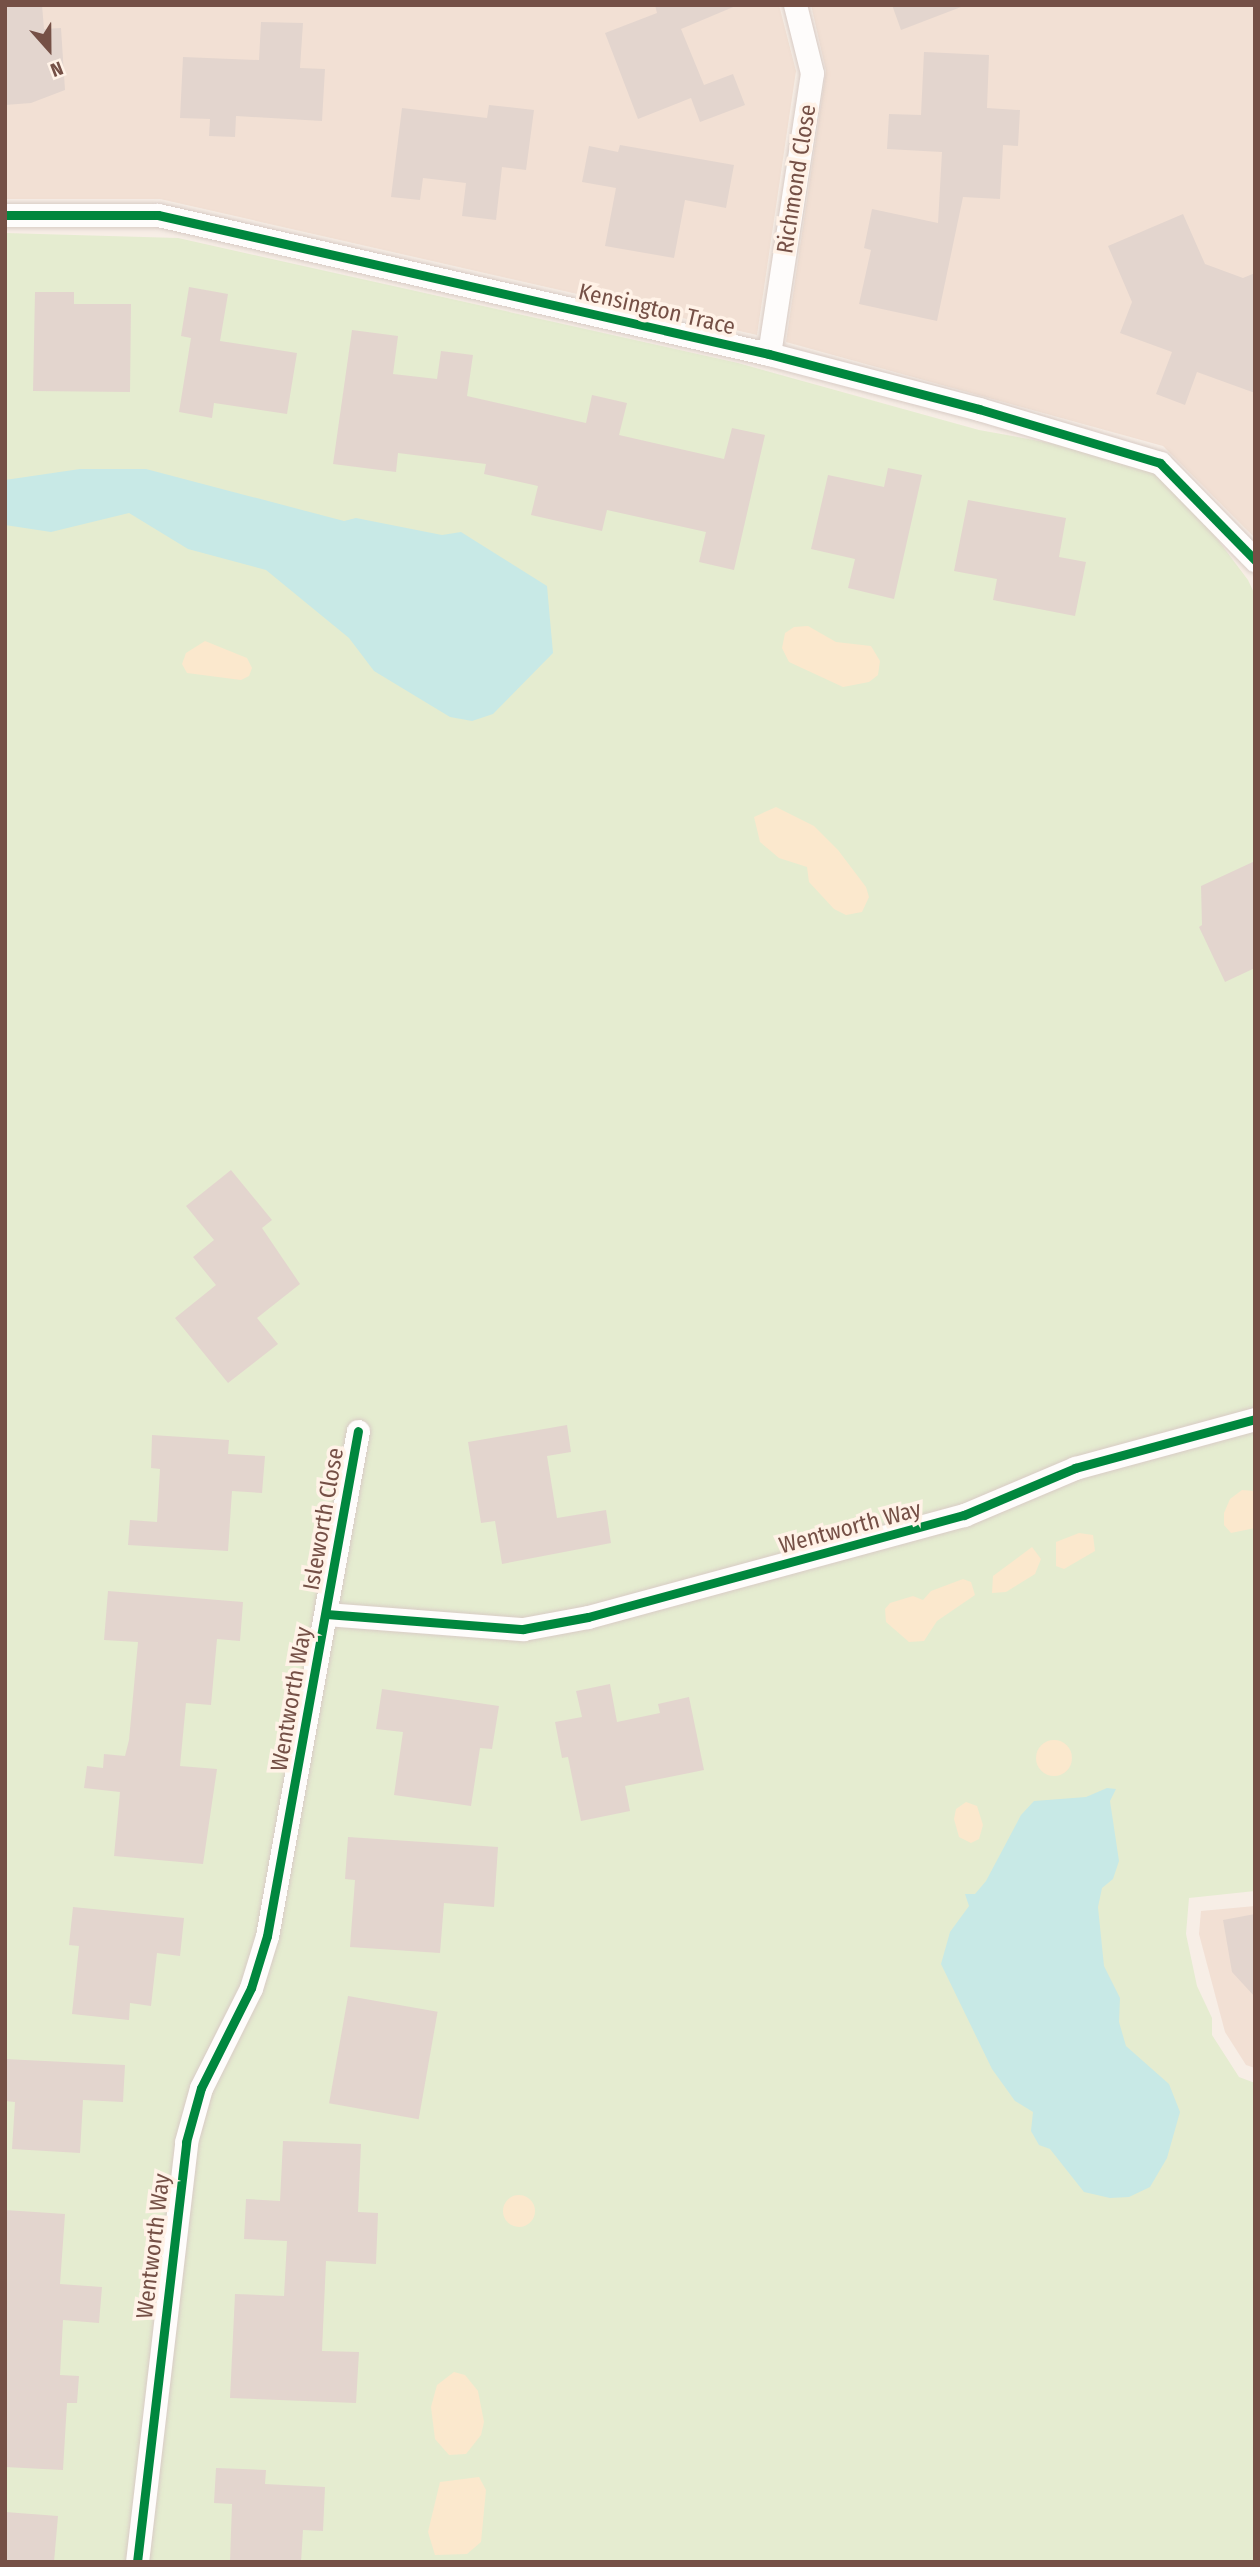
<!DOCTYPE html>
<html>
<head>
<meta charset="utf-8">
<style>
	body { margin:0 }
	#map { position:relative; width:1260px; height:2567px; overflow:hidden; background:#f7eee6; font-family:"Fira Sans Condensed",sans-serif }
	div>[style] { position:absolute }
	.residential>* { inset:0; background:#f2e0d4 }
	.green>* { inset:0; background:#e5ecd0 }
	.sand>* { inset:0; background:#fbe8cd }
	.round { border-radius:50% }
	.water>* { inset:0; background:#c8e9e6 }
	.building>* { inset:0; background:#e3d5ce; transform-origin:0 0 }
	.roads { filter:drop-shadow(0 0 2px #d8cbc5) drop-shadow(0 0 2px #d8cbc5) }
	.minor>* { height:23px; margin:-11.5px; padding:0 11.5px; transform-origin:11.5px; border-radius:11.5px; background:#fefcfb }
	.cycleway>* { height:9px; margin:-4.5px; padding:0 4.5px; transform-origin:4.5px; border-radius:4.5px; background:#00873e }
	span { translate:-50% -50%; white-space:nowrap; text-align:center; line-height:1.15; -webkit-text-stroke:7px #fff2e7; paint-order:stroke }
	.street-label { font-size:23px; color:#755046 }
	.frame { position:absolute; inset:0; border:7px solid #755046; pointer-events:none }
	.north { position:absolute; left:14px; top:14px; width:70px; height:70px; -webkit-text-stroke:5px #fff2e7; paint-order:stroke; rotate:159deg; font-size:19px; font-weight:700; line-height:28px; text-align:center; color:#755046 }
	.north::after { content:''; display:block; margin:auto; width:24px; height:32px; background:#755046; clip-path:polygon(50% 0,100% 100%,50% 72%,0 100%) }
</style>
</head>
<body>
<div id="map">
	<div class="residential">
		<div style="clip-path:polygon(5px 5px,779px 5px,796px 71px,757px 335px,160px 199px,5px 199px)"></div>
		<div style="clip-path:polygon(811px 5px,1255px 5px,1255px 538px,1163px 446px,786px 342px,826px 71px)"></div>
		<div style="clip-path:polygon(1255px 1906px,1255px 2068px,1246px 2065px,1225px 2032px,1199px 1934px,1201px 1911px)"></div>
	</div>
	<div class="green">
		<div style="clip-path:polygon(5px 233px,178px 238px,738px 363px,979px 430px,1160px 463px,1248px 580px,1255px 595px,1255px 1891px,1189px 1898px,1186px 1934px,1197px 1986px,1212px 2018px,1212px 2035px,1239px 2077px,1255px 2083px,1255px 2562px,5px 2562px)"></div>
	</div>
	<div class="sand">
		<div style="clip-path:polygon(808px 626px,836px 642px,871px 646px,880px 661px,878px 675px,869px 682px,843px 687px,789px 662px,782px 648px,785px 633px,794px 627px)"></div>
		<div style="clip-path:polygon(205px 641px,247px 658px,252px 668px,249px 676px,241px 680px,187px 673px,182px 664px,186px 653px)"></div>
		<div style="clip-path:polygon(776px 807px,814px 826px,838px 850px,866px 887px,869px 897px,862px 912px,846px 915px,834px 909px,809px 882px,807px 867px,779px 858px,760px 842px,754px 817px)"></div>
		<div style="clip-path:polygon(1242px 1490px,1255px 1491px,1255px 1528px,1231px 1533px,1224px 1525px,1224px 1513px,1230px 1499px)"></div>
		<div style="clip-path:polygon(1079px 1533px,1093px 1535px,1095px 1551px,1064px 1569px,1056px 1566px,1056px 1542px)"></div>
		<div style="clip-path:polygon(1032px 1547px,1041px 1559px,1035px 1574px,1006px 1592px,992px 1593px,993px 1576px)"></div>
		<div style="clip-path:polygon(963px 1579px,971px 1582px,975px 1595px,937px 1621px,924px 1641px,909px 1642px,886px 1622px,885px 1609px,890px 1603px,913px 1596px,923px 1600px,931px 1591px)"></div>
		<div class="round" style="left:1036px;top:1740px;width:36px;height:36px"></div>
		<div style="clip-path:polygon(966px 1802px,977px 1806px,983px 1825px,979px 1839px,971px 1843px,959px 1837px,954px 1819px,956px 1809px)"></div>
		<div class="round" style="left:503px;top:2195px;width:32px;height:32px"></div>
		<div style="clip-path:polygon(454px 2372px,465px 2375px,478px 2391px,484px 2422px,481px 2435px,466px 2454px,449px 2455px,435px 2439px,431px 2407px,437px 2385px)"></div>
		<div style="clip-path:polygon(479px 2477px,486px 2490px,481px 2542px,467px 2554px,435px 2555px,428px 2532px,440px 2482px)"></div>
	</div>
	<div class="water">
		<div style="clip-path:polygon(80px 469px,146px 469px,344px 521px,356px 518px,442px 535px,461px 532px,547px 586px,553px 653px,493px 714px,472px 721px,450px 717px,374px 671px,349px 638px,266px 570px,188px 549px,129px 513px,51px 532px,5px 525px,5px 480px)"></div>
		<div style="clip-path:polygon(1107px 1788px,1116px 1789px,1110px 1801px,1119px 1861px,1113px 1879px,1102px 1888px,1098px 1907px,1104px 1966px,1120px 1998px,1119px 2022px,1126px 2046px,1169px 2084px,1180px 2112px,1167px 2158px,1150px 2187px,1129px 2197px,1110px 2198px,1084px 2192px,1050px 2149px,1039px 2145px,1031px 2131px,1033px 2112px,1015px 2101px,992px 2069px,941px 1964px,950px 1932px,969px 1906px,965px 1894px,975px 1894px,986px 1881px,1021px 1815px,1034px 1801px,1086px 1797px)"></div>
	</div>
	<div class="building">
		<div style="clip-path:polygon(5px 5px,42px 5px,44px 29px,61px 28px,65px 90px,31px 103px,5px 105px)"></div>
		<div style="clip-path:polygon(655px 5px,738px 5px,681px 29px,704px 85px,733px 74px,745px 105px,700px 122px,691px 98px,638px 119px,605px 33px,657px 13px)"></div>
		<div style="clip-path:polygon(892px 5px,961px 5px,961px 7px,901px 30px)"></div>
		<div style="clip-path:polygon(261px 22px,303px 23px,300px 68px,325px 69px,322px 121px,236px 116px,235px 137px,209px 136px,210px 119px,180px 118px,183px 57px,259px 60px)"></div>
		<div style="clip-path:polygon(924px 52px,989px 55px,987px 108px,1020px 110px,1018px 146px,1003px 145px,1000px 199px,963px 197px,937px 321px,859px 304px,871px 250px,864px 248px,872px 209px,938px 223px,942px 152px,887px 149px,889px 114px,921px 115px)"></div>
		<div style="clip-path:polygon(489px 105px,534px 110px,526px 170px,502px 167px,496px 220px,462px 216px,466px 183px,423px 178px,420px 200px,391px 197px,402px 108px,487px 118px)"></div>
		<div style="clip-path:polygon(620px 145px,734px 165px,726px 208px,685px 200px,674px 258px,605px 246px,616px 188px,582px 182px,589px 146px,618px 152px)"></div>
		<div style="clip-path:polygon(1183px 214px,1205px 264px,1243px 278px,1255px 273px,1255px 393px,1197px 372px,1185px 405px,1156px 394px,1172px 352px,1120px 333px,1132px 302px,1108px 246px)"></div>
		<div style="clip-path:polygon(189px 287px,228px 294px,220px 341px,297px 353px,287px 414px,214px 403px,212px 418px,179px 412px,191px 338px,181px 336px)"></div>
		<div style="clip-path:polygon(35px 292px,74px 292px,74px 304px,131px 304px,130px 392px,33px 391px)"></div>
		<div style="clip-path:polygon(352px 330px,398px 336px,393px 374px,437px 379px,441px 351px,473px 355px,467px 396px,586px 423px,592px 395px,627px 403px,619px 435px,724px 459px,732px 428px,765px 435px,734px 570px,699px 562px,706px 532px,607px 510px,602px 531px,531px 515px,538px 486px,484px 474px,486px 464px,398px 453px,396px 472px,333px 464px)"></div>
		<div style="clip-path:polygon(888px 468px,922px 475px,894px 599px,848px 588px,855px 559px,811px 549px,828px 475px,884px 487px)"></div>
		<div style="clip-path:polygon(968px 500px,1066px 518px,1059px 557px,1086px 562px,1075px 616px,993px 600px,997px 579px,954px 571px)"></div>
		<div style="clip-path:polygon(1255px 861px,1255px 968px,1225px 982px,1199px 927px,1202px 925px,1201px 886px)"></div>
		<div style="clip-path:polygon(231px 1170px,272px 1220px,262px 1228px,300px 1284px,257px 1318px,278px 1344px,228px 1383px,175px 1318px,216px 1285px,193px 1257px,214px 1240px,186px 1206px)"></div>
		<div style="clip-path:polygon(567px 1425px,571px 1452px,547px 1456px,557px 1518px,606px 1510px,611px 1543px,502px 1564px,495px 1521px,481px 1523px,468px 1442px)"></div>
		<div style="clip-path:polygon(152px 1435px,229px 1440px,228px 1454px,265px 1456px,262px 1493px,232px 1491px,228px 1551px,128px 1545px,130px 1520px,157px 1522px,160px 1469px,151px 1468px)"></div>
		<div style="clip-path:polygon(108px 1591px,243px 1602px,240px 1641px,217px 1639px,211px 1705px,186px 1703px,180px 1766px,217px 1769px,203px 1864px,114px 1856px,120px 1792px,84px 1788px,87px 1766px,103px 1768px,104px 1754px,125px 1756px,129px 1740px,138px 1642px,104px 1640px)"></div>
		<div style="clip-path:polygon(610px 1684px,617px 1722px,660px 1713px,658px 1704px,689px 1697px,704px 1770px,625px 1786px,630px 1811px,581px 1821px,568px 1757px,562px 1758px,555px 1722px,582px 1717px,576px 1691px)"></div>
		<div style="clip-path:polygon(382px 1689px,499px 1706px,492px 1749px,480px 1748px,471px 1806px,394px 1795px,403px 1732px,376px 1729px)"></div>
		<div style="clip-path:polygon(348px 1837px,498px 1847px,494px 1907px,444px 1903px,440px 1953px,350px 1947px,355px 1880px,345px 1879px)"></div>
		<div style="clip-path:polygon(73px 1907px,184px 1918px,180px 1956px,157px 1953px,151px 2006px,130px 2003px,129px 2020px,72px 2014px,79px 1946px,69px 1945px)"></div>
		<div style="clip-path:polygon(1255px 1914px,1255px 1997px,1232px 1972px,1223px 1920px)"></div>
		<div style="left:348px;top:1996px;width:91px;height:109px;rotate:10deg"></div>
		<div style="clip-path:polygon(5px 2059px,125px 2065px,123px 2102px,83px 2100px,80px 2153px,12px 2149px,15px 2102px,5px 2101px)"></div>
		<div style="clip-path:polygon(283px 2141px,361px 2144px,358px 2212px,378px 2213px,376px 2264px,326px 2261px,322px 2351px,359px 2352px,356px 2403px,230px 2398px,235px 2294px,284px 2296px,287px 2241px,244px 2239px,246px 2199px,280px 2201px)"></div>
		<div style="clip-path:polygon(5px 2210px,65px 2214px,60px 2284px,102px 2287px,99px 2323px,63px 2320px,60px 2375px,79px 2376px,77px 2403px,67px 2403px,63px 2470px,5px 2467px)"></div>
		<div style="clip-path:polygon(216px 2468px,266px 2470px,265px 2484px,325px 2487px,323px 2531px,303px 2530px,301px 2562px,230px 2562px,232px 2504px,214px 2503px)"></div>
		<div style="clip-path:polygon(5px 2512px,58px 2516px,54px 2562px,5px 2562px)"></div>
	</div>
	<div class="roads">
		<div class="minor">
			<div style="left:5px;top:215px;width:153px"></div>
			<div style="left:158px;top:215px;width:627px;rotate:12.82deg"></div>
			<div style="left:769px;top:354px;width:217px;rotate:14.7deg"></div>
			<div style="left:979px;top:409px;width:189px;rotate:16.6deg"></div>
			<div style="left:1160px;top:463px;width:136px;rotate:45.6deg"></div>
			<div style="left:769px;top:354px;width:284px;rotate:-81.3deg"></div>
			<div style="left:812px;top:73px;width:70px;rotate:-104deg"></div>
			<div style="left:326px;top:1614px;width:198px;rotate:4.4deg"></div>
			<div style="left:523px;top:1629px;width:66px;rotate:-10.5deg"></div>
			<div style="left:588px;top:1617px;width:390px;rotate:-15.2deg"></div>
			<div style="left:964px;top:1515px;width:121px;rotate:-22.9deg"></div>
			<div style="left:1075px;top:1468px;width:187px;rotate:-15.2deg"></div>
			<div style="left:137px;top:2562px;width:423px;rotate:-83.3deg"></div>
			<div style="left:186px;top:2142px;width:56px;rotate:-74.5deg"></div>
			<div style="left:201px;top:2088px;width:112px;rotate:-63.4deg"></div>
			<div style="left:251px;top:1988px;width:54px;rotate:-72.9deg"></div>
			<div style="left:267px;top:1936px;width:513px;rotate:-79.79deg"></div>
		</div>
	</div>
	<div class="cycleway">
		<div style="left:5px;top:215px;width:153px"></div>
		<div style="left:158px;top:215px;width:627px;rotate:12.82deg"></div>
		<div style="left:769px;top:354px;width:217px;rotate:14.7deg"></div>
		<div style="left:979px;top:409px;width:189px;rotate:16.6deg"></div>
		<div style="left:1160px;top:463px;width:136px;rotate:45.6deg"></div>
		<div style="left:326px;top:1614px;width:198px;rotate:4.4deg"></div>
		<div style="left:523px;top:1629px;width:66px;rotate:-10.5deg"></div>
		<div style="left:588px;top:1617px;width:390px;rotate:-15.2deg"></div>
		<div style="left:964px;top:1515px;width:121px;rotate:-22.9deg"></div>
		<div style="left:1075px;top:1468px;width:187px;rotate:-15.2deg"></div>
		<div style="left:137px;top:2562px;width:423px;rotate:-83.3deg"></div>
		<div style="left:186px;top:2142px;width:56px;rotate:-74.5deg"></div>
		<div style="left:201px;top:2088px;width:112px;rotate:-63.4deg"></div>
		<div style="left:251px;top:1988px;width:54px;rotate:-72.9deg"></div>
		<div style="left:267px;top:1936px;width:513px;rotate:-79.79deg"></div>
	</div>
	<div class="street-label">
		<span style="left:796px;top:179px;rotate:-81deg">Richmond Close</span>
		<span style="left:657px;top:309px;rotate:13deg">Kensington Trace</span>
		<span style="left:323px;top:1519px;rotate:-80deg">Isleworth Close</span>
		<span style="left:850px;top:1527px;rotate:-15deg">Wentworth Way</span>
		<span style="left:291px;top:1699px;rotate:-80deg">Wentworth Way</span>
		<span style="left:153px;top:2246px;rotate:-83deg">Wentworth Way</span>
	</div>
	<div class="frame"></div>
	<div class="north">N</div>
</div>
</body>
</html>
